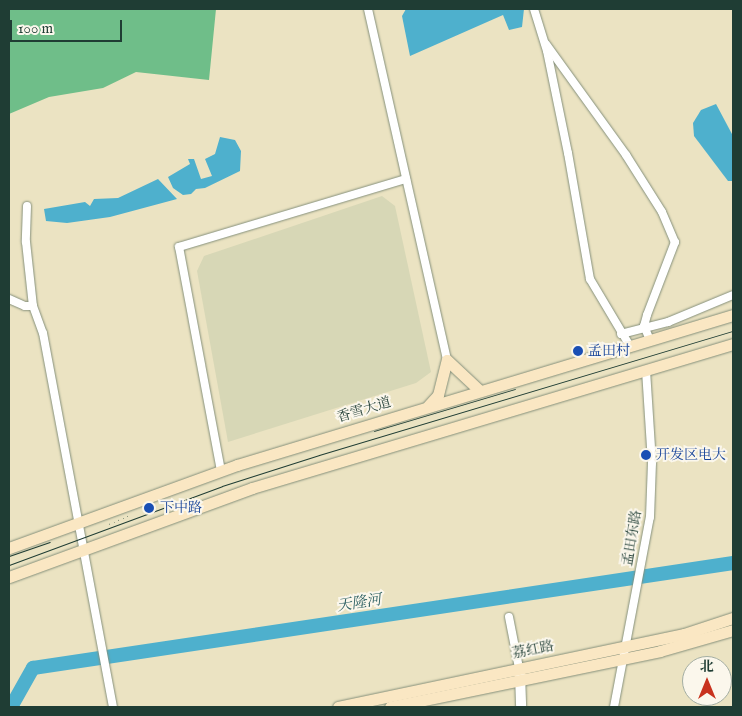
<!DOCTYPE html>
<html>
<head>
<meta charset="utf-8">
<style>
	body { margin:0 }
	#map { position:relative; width:742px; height:716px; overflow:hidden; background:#ebe3c2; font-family:"IM FELL English","Noto Serif SC",serif }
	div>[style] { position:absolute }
	.built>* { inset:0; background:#d7d7b6 }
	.forest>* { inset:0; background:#6fbe89 }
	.water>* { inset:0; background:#4eb0cd }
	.river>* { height:14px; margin:-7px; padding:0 7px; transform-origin:7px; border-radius:7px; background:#4eb0cd }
	.path>* { height:1px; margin-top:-0.5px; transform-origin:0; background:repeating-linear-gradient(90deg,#85907b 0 1px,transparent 0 5px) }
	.roads { filter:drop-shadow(0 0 1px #85907b) drop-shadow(0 0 1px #85907b) }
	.minor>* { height:8px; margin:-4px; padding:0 4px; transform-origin:4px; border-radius:4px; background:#fff }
	.tertiary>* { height:10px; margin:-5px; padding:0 5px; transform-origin:5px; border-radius:5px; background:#fff }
	.secondary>* { height:11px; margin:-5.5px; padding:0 5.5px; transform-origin:5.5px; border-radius:5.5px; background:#fae7c3 }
	.tram>* { height:1px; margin:-0.5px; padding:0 0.5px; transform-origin:0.5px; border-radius:0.5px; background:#1f3d34 }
	.dots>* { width:14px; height:14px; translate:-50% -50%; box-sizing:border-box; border:2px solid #fbf7ec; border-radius:50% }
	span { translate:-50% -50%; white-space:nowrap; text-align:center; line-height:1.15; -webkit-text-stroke:4px #fbf7ec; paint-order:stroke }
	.transit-label { font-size:14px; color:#164399 }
	.left { translate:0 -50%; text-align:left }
	.street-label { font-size:14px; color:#1f3d34 }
	.water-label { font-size:15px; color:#2d6062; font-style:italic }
	.frame { position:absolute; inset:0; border:10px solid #1f3d34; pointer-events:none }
	.north { position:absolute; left:682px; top:656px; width:50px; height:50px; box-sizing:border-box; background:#fbf7ec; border:1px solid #a3ada2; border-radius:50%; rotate:0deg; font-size:14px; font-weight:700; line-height:20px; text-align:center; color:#1f3d34 }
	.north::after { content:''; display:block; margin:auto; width:18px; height:22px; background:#c8321e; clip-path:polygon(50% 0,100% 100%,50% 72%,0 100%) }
	.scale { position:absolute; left:10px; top:20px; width:112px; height:22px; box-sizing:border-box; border:2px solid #1f3d34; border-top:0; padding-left:6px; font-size:15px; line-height:18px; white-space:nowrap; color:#1f3d34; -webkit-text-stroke:4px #fbf7ec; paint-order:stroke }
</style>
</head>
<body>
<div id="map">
	<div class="built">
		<div style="clip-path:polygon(382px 196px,395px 206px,431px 372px,416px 383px,228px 442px,197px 271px,204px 256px)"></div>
	</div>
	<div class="forest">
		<div style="clip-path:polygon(9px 9px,216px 9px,209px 80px,136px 72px,103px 88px,49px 97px,9px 114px)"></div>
	</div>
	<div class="water">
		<div style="clip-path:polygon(406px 9px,524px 9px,522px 27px,509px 30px,503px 15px,410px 56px,402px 16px)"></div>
		<div style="clip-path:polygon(716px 104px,733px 136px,733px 181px,728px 181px,694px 136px,693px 123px,701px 110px)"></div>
		<div style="clip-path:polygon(220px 137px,235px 140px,241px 151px,240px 171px,205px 188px,196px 189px,191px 194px,183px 195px,173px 188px,168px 177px,190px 164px,188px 159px,194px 159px,201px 179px,212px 176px,205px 159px,215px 154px)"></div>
		<div style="clip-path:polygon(158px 179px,177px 199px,110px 217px,67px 223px,46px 221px,44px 209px,85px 202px,90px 206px,94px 199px,118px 198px)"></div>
	</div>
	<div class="river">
		<div style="left:11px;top:707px;width:45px;rotate:-60.6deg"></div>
		<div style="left:33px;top:668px;width:708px;rotate:-8.53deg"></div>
	</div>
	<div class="path">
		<div style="left:109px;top:524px;width:21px;rotate:-23deg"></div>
	</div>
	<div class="roads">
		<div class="minor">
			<div style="left:368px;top:9px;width:360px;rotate:77.3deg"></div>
			<div style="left:534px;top:9px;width:44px;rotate:72.8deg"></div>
			<div style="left:547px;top:51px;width:104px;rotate:78.4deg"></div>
			<div style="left:568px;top:153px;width:128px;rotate:80.1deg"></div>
			<div style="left:590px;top:279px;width:78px;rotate:59.2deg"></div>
			<div style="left:546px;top:44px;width:137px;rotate:54.2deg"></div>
			<div style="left:626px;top:155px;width:67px;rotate:57.7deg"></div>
			<div style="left:662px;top:212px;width:33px;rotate:67deg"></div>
			<div style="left:675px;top:242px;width:78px;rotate:111deg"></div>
			<div style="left:647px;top:315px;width:11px;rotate:105deg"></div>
			<div style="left:644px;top:326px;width:15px;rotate:67deg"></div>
			<div style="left:27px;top:206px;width:36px;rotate:92deg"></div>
			<div style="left:26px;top:242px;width:64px;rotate:83.8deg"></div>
			<div style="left:33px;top:306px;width:29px;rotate:70deg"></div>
			<div style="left:43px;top:333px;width:380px;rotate:79.4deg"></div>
			<div style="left:9px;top:299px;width:17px;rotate:24deg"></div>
			<div style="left:25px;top:306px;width:8px"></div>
			<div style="left:621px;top:334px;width:49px;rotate:-14.3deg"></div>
			<div style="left:668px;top:322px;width:70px;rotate:-22.6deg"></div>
			<div style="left:221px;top:471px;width:228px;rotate:-100.6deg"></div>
			<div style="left:179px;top:247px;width:237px;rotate:-16.7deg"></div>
			<div style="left:509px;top:617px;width:52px;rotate:78.9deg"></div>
			<div style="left:614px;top:707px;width:193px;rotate:-79.3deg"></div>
			<div style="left:650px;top:517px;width:54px;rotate:-87.9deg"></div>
			<div style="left:652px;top:463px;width:92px;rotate:-93.7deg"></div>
		</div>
		<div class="tertiary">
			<div style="left:520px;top:674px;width:33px;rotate:88deg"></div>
		</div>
		<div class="secondary">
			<div style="left:447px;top:360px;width:45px;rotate:43.2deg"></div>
			<div style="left:428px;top:406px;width:15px;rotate:-48deg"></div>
			<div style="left:438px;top:395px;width:36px;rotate:-76deg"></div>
			<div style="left:9px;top:548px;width:243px;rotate:-20deg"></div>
			<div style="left:237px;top:465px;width:518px;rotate:-16.83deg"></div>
			<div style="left:9px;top:577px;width:259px;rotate:-20.1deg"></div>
			<div style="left:252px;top:488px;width:502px;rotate:-16.67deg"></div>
			<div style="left:338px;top:707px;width:354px;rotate:-11.9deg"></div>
			<div style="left:684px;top:634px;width:52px;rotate:-18.1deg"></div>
			<div style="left:390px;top:707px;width:276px;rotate:-11.7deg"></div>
			<div style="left:660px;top:651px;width:76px;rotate:-16deg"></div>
		</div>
	</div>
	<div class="tram">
		<div style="left:374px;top:431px;width:147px;rotate:-16.6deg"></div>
		<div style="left:9px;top:556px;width:43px;rotate:-18.9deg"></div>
		<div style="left:9px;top:565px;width:227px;rotate:-20.3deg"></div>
		<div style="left:222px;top:486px;width:102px;rotate:-17.7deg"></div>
		<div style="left:319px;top:455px;width:432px;rotate:-16.7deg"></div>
	</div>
	<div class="dots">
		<div style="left:578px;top:351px;background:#1a4fb4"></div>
		<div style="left:646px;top:455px;background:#1a4fb4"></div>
		<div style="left:149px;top:508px;background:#1a4fb4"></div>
	</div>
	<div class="transit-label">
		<span class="left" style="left:588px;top:351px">孟田村</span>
		<span class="left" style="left:656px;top:455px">开发区电大</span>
		<span class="left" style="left:160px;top:508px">下中路</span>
	</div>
	<div class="street-label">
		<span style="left:364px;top:410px;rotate:-17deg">香雪大道</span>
		<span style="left:632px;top:538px;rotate:-80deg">孟田东路</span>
		<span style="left:533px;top:650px;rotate:-11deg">荔红路</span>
	</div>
	<div class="water-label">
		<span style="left:359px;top:603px;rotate:-9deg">天隆河</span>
	</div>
	<div class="frame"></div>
	<div class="north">北</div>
	<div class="scale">100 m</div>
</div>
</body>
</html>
